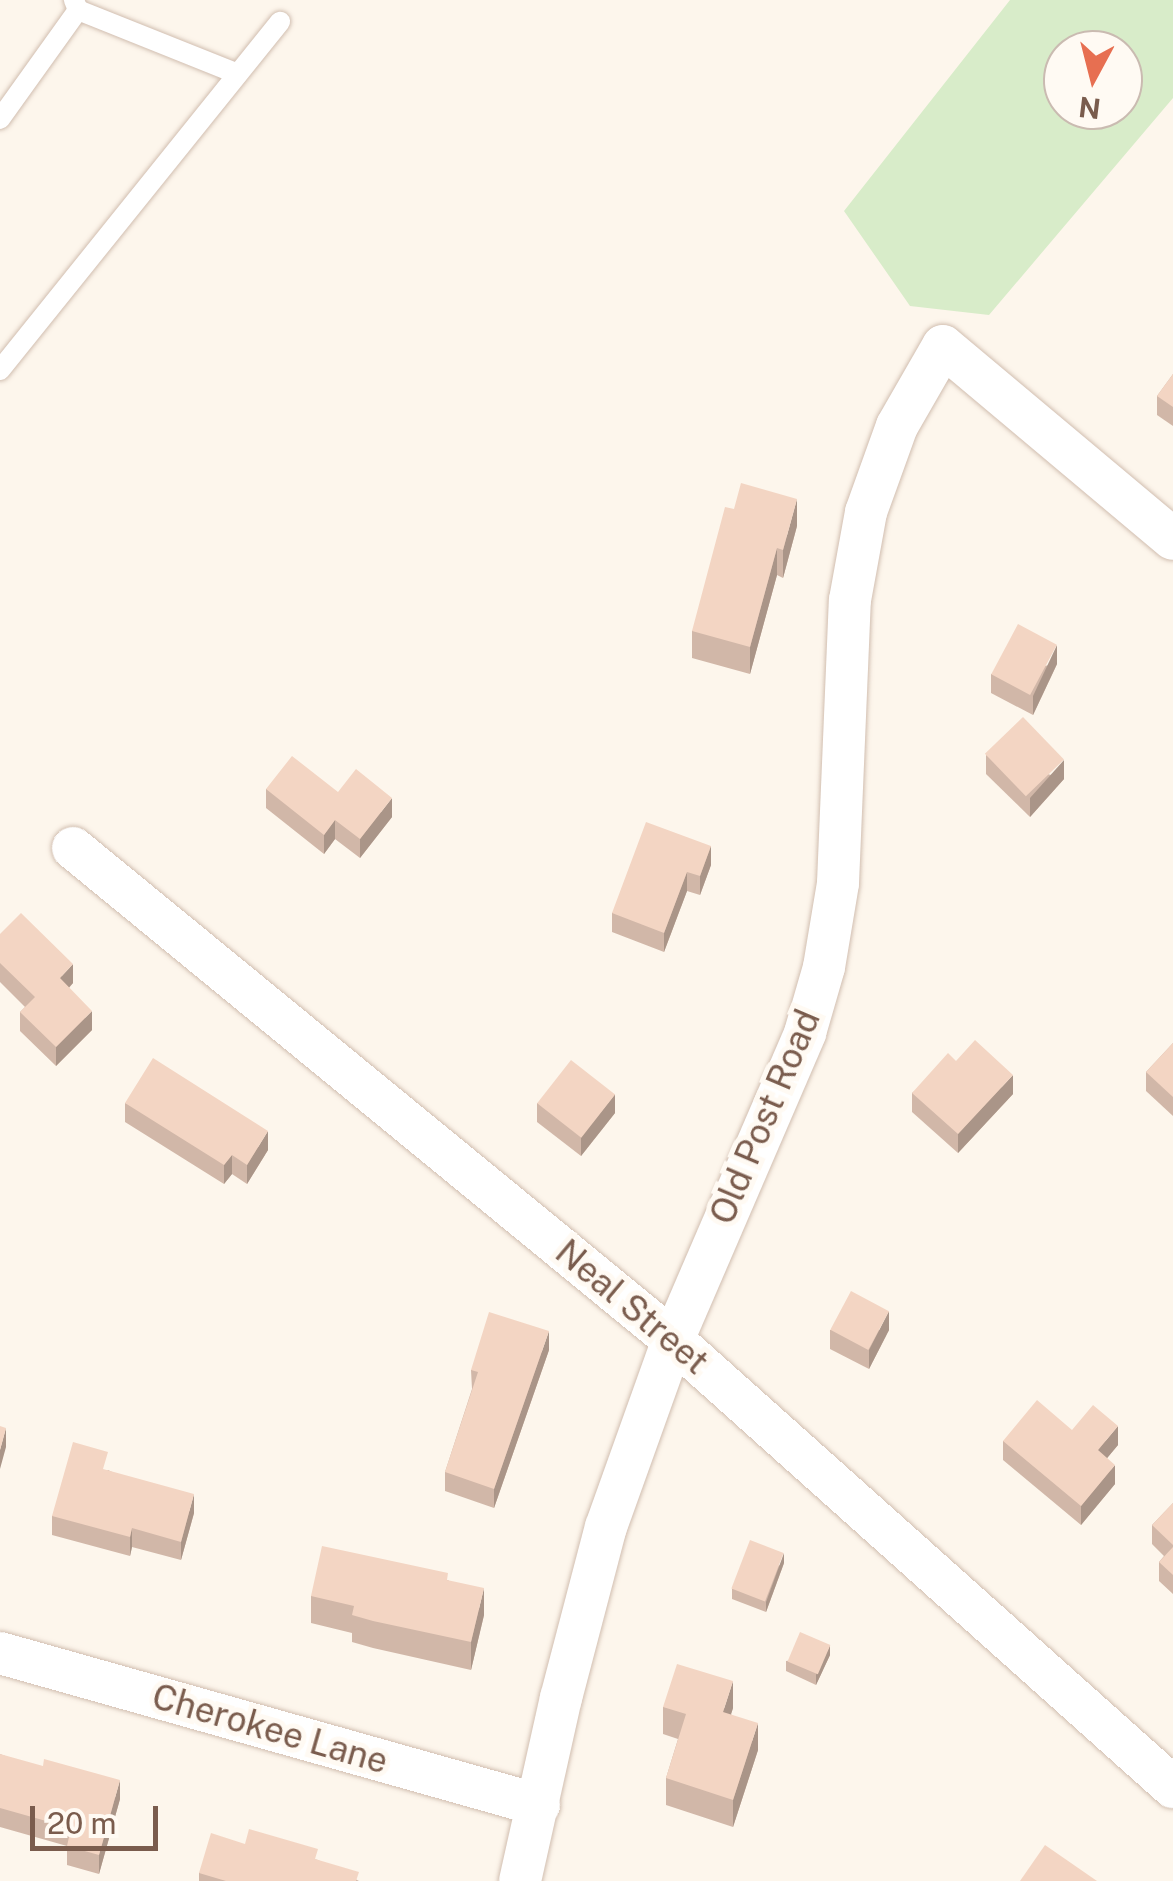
<!DOCTYPE html>
<html>
<head>
<meta charset="utf-8">
<style>
	body { margin:0 }
	#map { position:relative; width:1173px; height:1881px; overflow:hidden; background:#fdf6ec; font-family:"Public Sans",sans-serif }
	div>[style] { position:absolute }
	.green>* { inset:0; background:#d8ecc9 }
	.roads { filter:drop-shadow(0 0 2px #d1beb0) drop-shadow(0 0 2px #d1beb0) }
	.lane>* { height:20px; margin:-10px; padding:0 10px; transform-origin:10px; border-radius:10px; background:#fff }
	.street>* { height:42px; margin:-21px; padding:0 21px; transform-origin:21px; border-radius:21px; background:#fff }
	.wall>* { inset:0; background:#d1b7a8 }
	.shaded-wall>* { inset:0; background:#aa9588 }
	.building>* { inset:0; background:#f3d5c3; transform-origin:0 0 }
	span { translate:-50% -50%; white-space:nowrap; text-align:center; line-height:1.15; -webkit-text-stroke:10px #fffaf3; paint-order:stroke }
	.street-label { font-size:35px; color:#7a5c4d }
	.north { position:absolute; left:1043px; top:30px; width:100px; height:100px; box-sizing:border-box; background:#fffaf3; border:2px solid #cabbb1; border-radius:50%; rotate:187deg; font-size:28px; font-weight:700; line-height:40px; text-align:center; color:#7a5c4d }
	.north::after { content:''; display:block; margin:auto; width:35px; height:45px; background:#e76f51; clip-path:polygon(50% 0,100% 100%,50% 72%,0 100%) }
	.scale { position:absolute; left:30px; top:1806px; width:128px; height:45px; box-sizing:border-box; border:5px solid #7a5c4d; border-top:0; padding-left:12px; font-size:30px; line-height:35px; white-space:nowrap; color:#7a5c4d; -webkit-text-stroke:8px #fffaf3; paint-order:stroke }
</style>
</head>
<body>
<div id="map">
	<div class="green">
		<div style="clip-path:polygon(evenodd,1010px 0,1173px 0,1173px 98px,989px 315px,910px 306px,844px 211px,1010px 0,1063px 50px,1123px 50px,1123px 110px,1063px 110px,1063px 50px)"></div>
	</div>
	<div class="roads">
		<div class="lane">
			<div style="left:78px;top:10px;width:172px;rotate:21.8deg"></div>
			<div style="left:0;top:119px;width:134px;rotate:-54.4deg"></div>
			<div style="left:78px;top:10px;width:11px;rotate:-112deg"></div>
			<div style="left:0;top:370px;width:447px;rotate:-51.2deg"></div>
		</div>
		<div class="street">
			<div style="left:73px;top:848px;width:776px;rotate:39.35deg"></div>
			<div style="left:673px;top:1340px;width:671px;rotate:41.8deg"></div>
			<div style="left:0;top:1653px;width:560px;rotate:15.75deg"></div>
			<div style="left:520px;top:1881px;width:188px;rotate:-77.4deg"></div>
			<div style="left:561px;top:1698px;width:177px;rotate:-75.3deg"></div>
			<div style="left:606px;top:1527px;width:199px;rotate:-70.3deg"></div>
			<div style="left:673px;top:1340px;width:334px;rotate:-66.7deg"></div>
			<div style="left:805px;top:1033px;width:69px;rotate:-73.9deg"></div>
			<div style="left:824px;top:967px;width:85px;rotate:-80.5deg"></div>
			<div style="left:838px;top:883px;width:283px;rotate:-87.6deg"></div>
			<div style="left:850px;top:600px;width:89px;rotate:-79.7deg"></div>
			<div style="left:866px;top:512px;width:91px;rotate:-70.2deg"></div>
			<div style="left:897px;top:426px;width:92px;rotate:-60.1deg"></div>
			<div style="left:943px;top:346px;width:300px;rotate:40deg"></div>
		</div>
	</div>
	<div class="wall">
		<div style="clip-path:polygon(1173px 374px,1173px 426px,1157px 415px,1157px 396px)"></div>
		<div style="clip-path:polygon(797px 526px,783px 578px,777px 575px,750px 674px,692px 658px,692px 631px)"></div>
		<div style="clip-path:polygon(1057px 664px,1033px 715px,991px 693px,991px 674px)"></div>
		<div style="clip-path:polygon(986px 755px,1064px 779px,1030px 817px,986px 774px)"></div>
		<div style="clip-path:polygon(266px 789px,338px 792px,392px 817px,360px 858px,335px 839px,324px 854px,266px 808px)"></div>
		<div style="clip-path:polygon(711px 846px,711px 865px,700px 895px,687px 891px,664px 952px,612px 932px,612px 913px)"></div>
		<div style="clip-path:polygon(0 934px,73px 983px,69px 988px,92px 1030px,56px 1066px,20px 1031px,20px 1012px,25px 1007px,0 982px)"></div>
		<div style="clip-path:polygon(1173px 1043px,1173px 1116px,1146px 1091px,1146px 1072px)"></div>
		<div style="clip-path:polygon(956px 1061px,1013px 1094px,958px 1153px,912px 1112px,912px 1093px)"></div>
		<div style="clip-path:polygon(125px 1103px,268px 1150px,247px 1184px,232px 1174px,224px 1184px,125px 1122px)"></div>
		<div style="clip-path:polygon(537px 1103px,615px 1113px,581px 1156px,537px 1122px)"></div>
		<div style="clip-path:polygon(830px 1330px,889px 1330px,869px 1369px,830px 1349px)"></div>
		<div style="clip-path:polygon(549px 1350px,494px 1508px,445px 1491px,445px 1472px,472px 1389px,471px 1370px)"></div>
		<div style="clip-path:polygon(1072px 1430px,1118px 1445px,1107px 1458px,1115px 1484px,1081px 1525px,1003px 1460px,1003px 1441px)"></div>
		<div style="clip-path:polygon(108px 1470px,194px 1513px,181px 1560px,132px 1547px,130px 1556px,52px 1535px,52px 1516px)"></div>
		<div style="clip-path:polygon(1173px 1503px,1173px 1594px,1159px 1581px,1159px 1562px,1164px 1556px,1152px 1544px,1152px 1525px)"></div>
		<div style="clip-path:polygon(784px 1563px,766px 1612px,732px 1599px,732px 1589px)"></div>
		<div style="clip-path:polygon(448px 1580px,484px 1615px,471px 1670px,373px 1648px,352px 1642px,352px 1633px,311px 1623px,311px 1596px)"></div>
		<div style="clip-path:polygon(830px 1655px,816px 1685px,786px 1671px,786px 1661px)"></div>
		<div style="clip-path:polygon(663px 1707px,733px 1708px,731px 1714px,758px 1750px,733px 1827px,666px 1805px,666px 1778px,678px 1739px,663px 1734px)"></div>
		<div style="clip-path:polygon(0 1754px,120px 1799px,99px 1874px,67px 1865px,67px 1846px,0 1827px)"></div>
		<div style="clip-path:polygon(245px 1844px,318px 1860px,359px 1881px,199px 1881px,199px 1873px)"></div>
	</div>
	<div class="shaded-wall">
		<div style="clip-path:polygon(797px 499px,797px 526px,783px 578px,783px 550px)"></div>
		<div style="clip-path:polygon(777px 548px,777px 575px,750px 674px,750px 647px)"></div>
		<div style="clip-path:polygon(1057px 645px,1057px 664px,1033px 715px,1033px 696px)"></div>
		<div style="clip-path:polygon(1064px 760px,1064px 779px,1030px 817px,1030px 798px)"></div>
		<div style="clip-path:polygon(392px 798px,392px 817px,360px 858px,360px 839px)"></div>
		<div style="clip-path:polygon(335px 820px,335px 839px,324px 854px,324px 835px)"></div>
		<div style="clip-path:polygon(711px 846px,711px 865px,700px 895px,700px 876px)"></div>
		<div style="clip-path:polygon(687px 872px,687px 891px,664px 952px,664px 933px)"></div>
		<div style="clip-path:polygon(73px 964px,73px 983px,60px 997px,60px 978px)"></div>
		<div style="clip-path:polygon(92px 1011px,92px 1030px,56px 1066px,56px 1047px)"></div>
		<div style="clip-path:polygon(1013px 1075px,1013px 1094px,958px 1153px,958px 1134px)"></div>
		<div style="clip-path:polygon(615px 1094px,615px 1113px,581px 1156px,581px 1137px)"></div>
		<div style="clip-path:polygon(268px 1131px,268px 1150px,247px 1184px,247px 1165px)"></div>
		<div style="clip-path:polygon(232px 1155px,232px 1174px,224px 1184px,224px 1165px)"></div>
		<div style="clip-path:polygon(889px 1311px,889px 1330px,869px 1369px,869px 1350px)"></div>
		<div style="clip-path:polygon(549px 1331px,549px 1350px,494px 1508px,494px 1489px)"></div>
		<div style="clip-path:polygon(1118px 1426px,1118px 1445px,1098px 1469px,1098px 1450px)"></div>
		<div style="clip-path:polygon(6px 1428px,6px 1447px,0 1469px,0 1450px)"></div>
		<div style="clip-path:polygon(1115px 1465px,1115px 1484px,1081px 1525px,1081px 1506px)"></div>
		<div style="clip-path:polygon(194px 1494px,194px 1513px,181px 1560px,181px 1542px)"></div>
		<div style="clip-path:polygon(132px 1528px,132px 1547px,130px 1556px,130px 1537px)"></div>
		<div style="clip-path:polygon(784px 1553px,784px 1563px,766px 1612px,766px 1602px)"></div>
		<div style="clip-path:polygon(484px 1588px,484px 1615px,471px 1670px,471px 1642px)"></div>
		<div style="clip-path:polygon(830px 1645px,830px 1655px,816px 1685px,816px 1675px)"></div>
		<div style="clip-path:polygon(733px 1681px,733px 1708px,723px 1739px,723px 1712px)"></div>
		<div style="clip-path:polygon(758px 1723px,758px 1750px,733px 1827px,733px 1800px)"></div>
		<div style="clip-path:polygon(120px 1780px,120px 1799px,99px 1874px,99px 1855px)"></div>
	</div>
	<div class="building">
		<div style="clip-path:polygon(1173px 374px,1173px 407px,1157px 396px)"></div>
		<div style="clip-path:polygon(741px 483px,797px 499px,783px 550px,777px 548px,750px 647px,692px 631px,725px 507px,734px 509px)"></div>
		<div style="left:1018px;top:624px;width:44px;height:57px;rotate:28deg"></div>
		<div style="left:1023px;top:717px;width:59px;height:53px;rotate:46deg"></div>
		<div style="clip-path:polygon(292px 756px,338px 792px,356px 769px,392px 798px,360px 839px,335px 820px,324px 835px,266px 789px)"></div>
		<div style="clip-path:polygon(646px 822px,711px 846px,700px 876px,687px 872px,664px 933px,612px 913px)"></div>
		<div style="clip-path:polygon(21px 913px,73px 964px,60px 978px,92px 1011px,56px 1047px,20px 1012px,35px 997px,0 963px,0 934px)"></div>
		<div style="clip-path:polygon(975px 1040px,1013px 1075px,958px 1134px,912px 1093px,948px 1053px,956px 1061px)"></div>
		<div style="clip-path:polygon(1173px 1043px,1173px 1097px,1146px 1072px)"></div>
		<div style="clip-path:polygon(153px 1058px,268px 1131px,247px 1165px,232px 1155px,224px 1165px,125px 1103px)"></div>
		<div style="left:571px;top:1060px;width:56px;height:55px;rotate:38deg"></div>
		<div style="left:851px;top:1291px;width:43px;height:44px;rotate:28deg"></div>
		<div style="clip-path:polygon(489px 1312px,549px 1331px,494px 1489px,445px 1472px,478px 1372px,471px 1370px)"></div>
		<div style="clip-path:polygon(1037px 1400px,1072px 1430px,1093px 1405px,1118px 1426px,1098px 1450px,1115px 1465px,1081px 1506px,1003px 1441px)"></div>
		<div style="clip-path:polygon(0 1426px,6px 1428px,0 1450px)"></div>
		<div style="clip-path:polygon(73px 1442px,108px 1452px,103px 1469px,194px 1494px,181px 1542px,132px 1528px,130px 1537px,52px 1516px)"></div>
		<div style="clip-path:polygon(1173px 1503px,1173px 1545px,1152px 1525px)"></div>
		<div style="left:750px;top:1540px;width:36px;height:52px;rotate:21deg"></div>
		<div style="clip-path:polygon(322px 1546px,448px 1573px,447px 1580px,484px 1588px,471px 1642px,373px 1621px,352px 1615px,354px 1606px,311px 1596px)"></div>
		<div style="clip-path:polygon(1173px 1547px,1173px 1575px,1159px 1562px)"></div>
		<div style="left:800px;top:1632px;width:33px;height:32px;rotate:23deg"></div>
		<div style="clip-path:polygon(677px 1664px,733px 1681px,723px 1712px,758px 1723px,733px 1800px,666px 1778px,686px 1714px,663px 1707px)"></div>
		<div style="clip-path:polygon(0 1754px,43px 1766px,44px 1759px,120px 1780px,99px 1855px,67px 1846px,71px 1828px,0 1808px)"></div>
		<div style="clip-path:polygon(249px 1829px,318px 1849px,315px 1859px,359px 1872px,356px 1881px,226px 1881px,199px 1873px,211px 1833px,245px 1844px)"></div>
		<div style="clip-path:polygon(1045px 1845px,1097px 1881px,1020px 1881px)"></div>
	</div>
	<div class="street-label">
		<span style="left:765px;top:1117px;rotate:-67deg">Old Post Road</span>
		<span style="left:632px;top:1307px;rotate:40deg">Neal Street</span>
		<span style="left:270px;top:1729px;rotate:16deg">Cherokee Lane</span>
	</div>
	<div class="north">N</div>
	<div class="scale">20 m</div>
</div>
</body>
</html>
